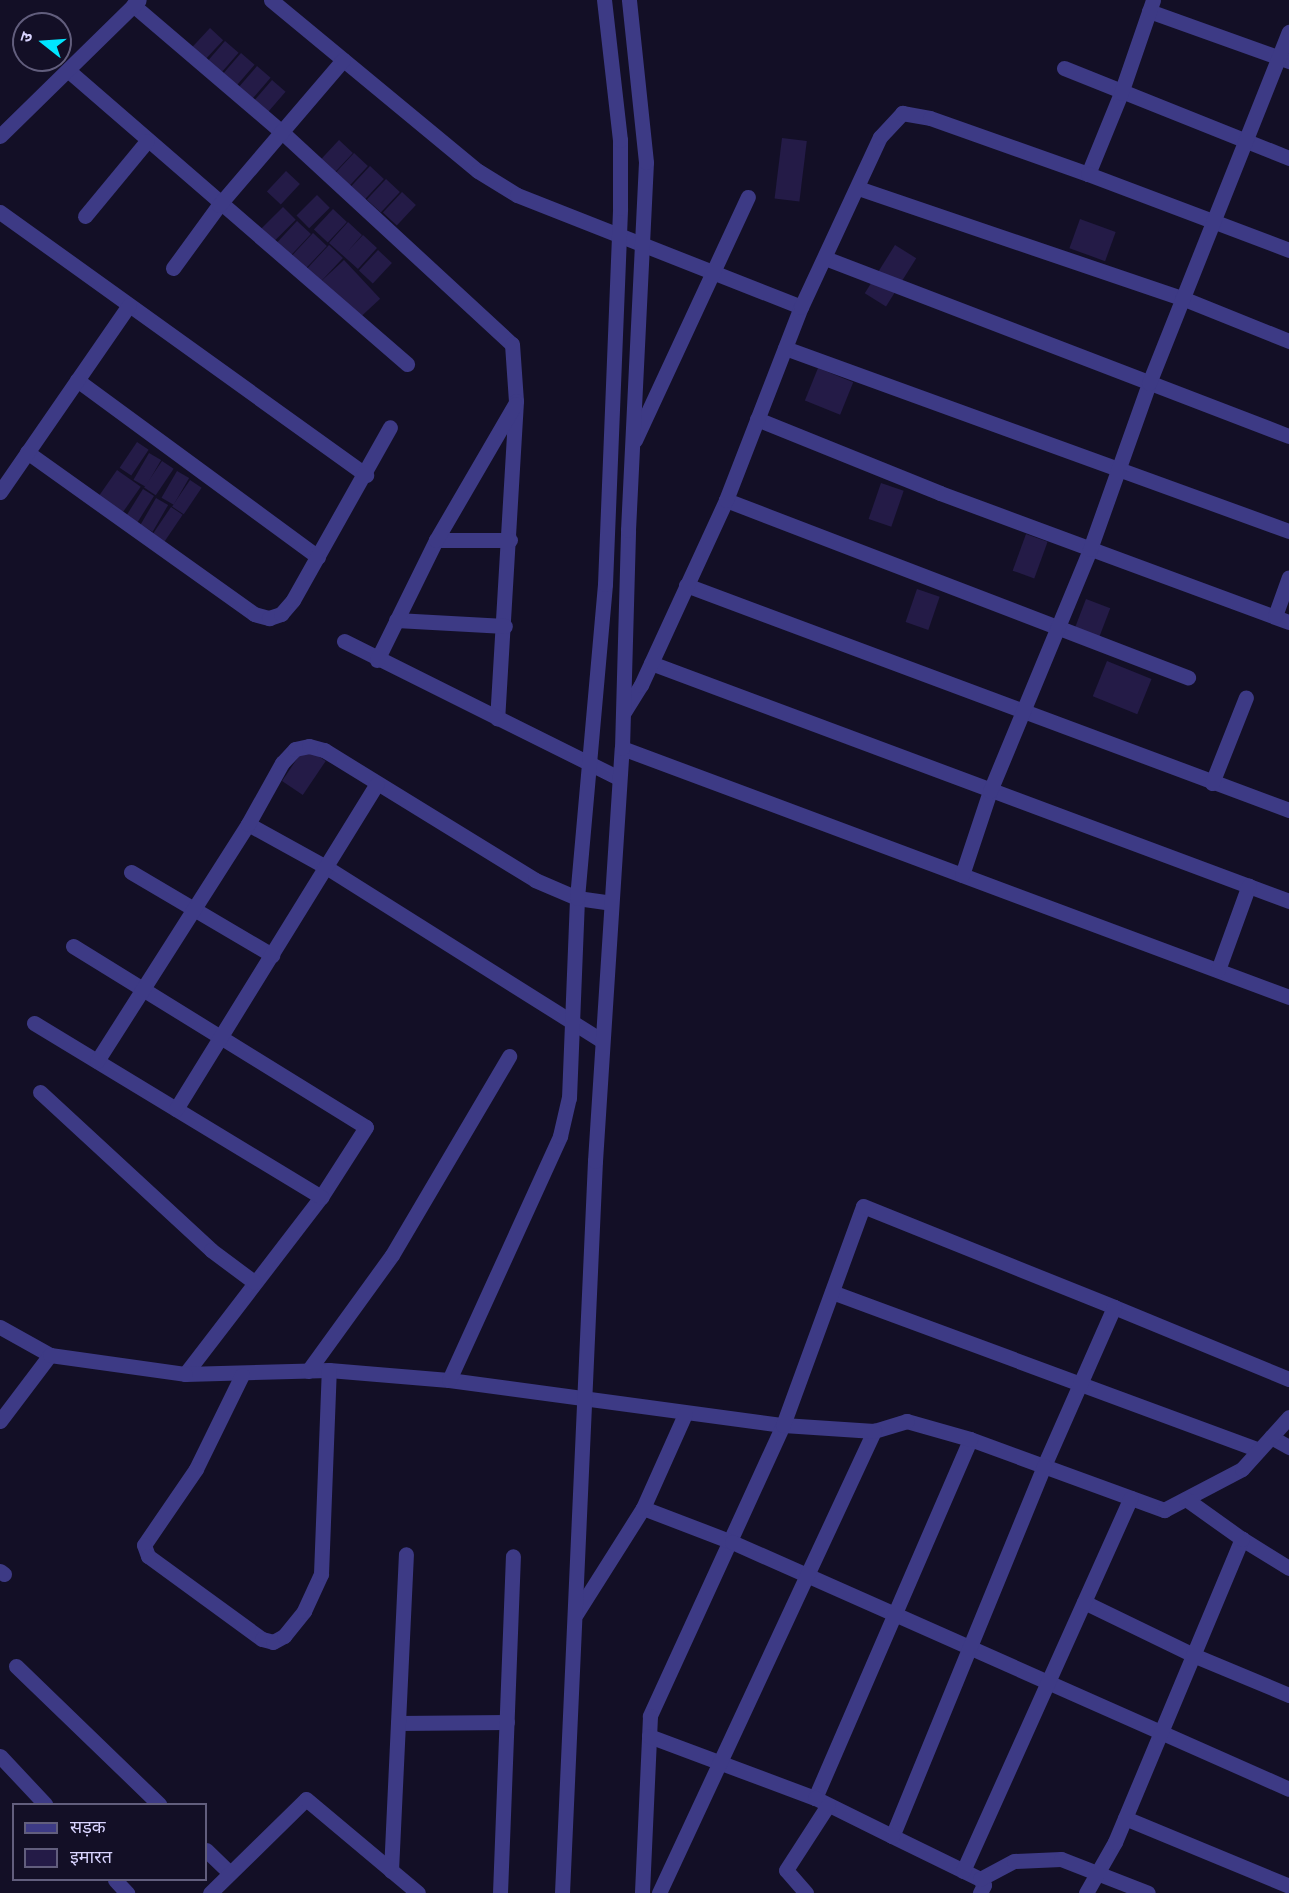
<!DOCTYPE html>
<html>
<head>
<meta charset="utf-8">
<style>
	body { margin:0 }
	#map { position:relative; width:1289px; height:1893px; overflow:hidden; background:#130f26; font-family:Rubik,"Noto Sans Devanagari",sans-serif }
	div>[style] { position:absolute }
	.building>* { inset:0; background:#241b47; transform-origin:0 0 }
	.minor>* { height:15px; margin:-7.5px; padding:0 7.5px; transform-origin:7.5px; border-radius:7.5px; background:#3d3a85 }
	span { translate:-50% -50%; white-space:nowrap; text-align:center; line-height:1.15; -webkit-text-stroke:4.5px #130f26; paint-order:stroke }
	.legend { position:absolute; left:12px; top:1803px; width:195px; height:78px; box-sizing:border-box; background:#130f26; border:2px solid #625e7d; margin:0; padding:8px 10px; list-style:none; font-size:18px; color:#d9d4ff }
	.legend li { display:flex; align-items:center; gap:12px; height:30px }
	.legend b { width:30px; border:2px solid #625e7d }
	.north { position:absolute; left:12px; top:12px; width:60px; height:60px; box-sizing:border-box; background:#130f26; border:2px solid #625e7d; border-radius:50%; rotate:287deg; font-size:16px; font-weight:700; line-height:24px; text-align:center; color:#d9d4ff }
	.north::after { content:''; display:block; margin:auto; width:21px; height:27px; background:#00e5ff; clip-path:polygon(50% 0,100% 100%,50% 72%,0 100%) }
</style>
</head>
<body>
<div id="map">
	<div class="building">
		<div style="left:210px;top:28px;width:18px;height:30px;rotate:43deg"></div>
		<div style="left:225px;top:41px;width:18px;height:30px;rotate:41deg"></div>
		<div style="left:241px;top:53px;width:18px;height:30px;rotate:41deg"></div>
		<div style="left:257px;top:66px;width:18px;height:30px;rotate:41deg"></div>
		<div style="left:272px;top:80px;width:18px;height:29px;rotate:41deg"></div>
		<div style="left:782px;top:138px;width:25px;height:61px;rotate:7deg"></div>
		<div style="left:339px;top:140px;width:19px;height:28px;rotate:43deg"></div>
		<div style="left:354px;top:153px;width:19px;height:28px;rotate:43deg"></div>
		<div style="left:370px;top:166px;width:19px;height:28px;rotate:43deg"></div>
		<div style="left:286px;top:171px;width:19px;height:28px;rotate:43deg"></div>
		<div style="left:386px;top:179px;width:19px;height:28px;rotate:43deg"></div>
		<div style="left:402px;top:192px;width:19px;height:28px;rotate:43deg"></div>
		<div style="left:317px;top:195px;width:18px;height:29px;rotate:45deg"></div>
		<div style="left:283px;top:207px;width:18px;height:33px;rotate:45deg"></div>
		<div style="left:333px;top:209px;width:19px;height:28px;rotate:43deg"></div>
		<div style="left:1080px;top:219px;width:38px;height:31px;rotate:20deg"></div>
		<div style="left:297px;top:221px;width:19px;height:32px;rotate:43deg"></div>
		<div style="clip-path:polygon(348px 222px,362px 235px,348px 251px,363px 235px,377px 248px,358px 269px,329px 243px)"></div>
		<div style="left:313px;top:233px;width:19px;height:32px;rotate:43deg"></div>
		<div style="left:329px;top:245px;width:19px;height:33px;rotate:43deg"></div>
		<div style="left:895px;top:245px;width:25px;height:57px;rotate:32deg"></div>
		<div style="left:378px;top:250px;width:19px;height:28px;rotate:43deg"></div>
		<div style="left:344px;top:260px;width:53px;height:32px;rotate:47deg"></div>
		<div style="left:818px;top:368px;width:38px;height:35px;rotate:22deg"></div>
		<div style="left:137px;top:442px;width:14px;height:31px;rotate:34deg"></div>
		<div style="left:149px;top:453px;width:14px;height:31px;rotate:30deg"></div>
		<div style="left:162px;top:461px;width:14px;height:32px;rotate:34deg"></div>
		<div style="left:117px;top:470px;width:29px;height:31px;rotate:35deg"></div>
		<div style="left:177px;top:471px;width:14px;height:31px;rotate:30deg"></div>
		<div style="left:190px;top:480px;width:14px;height:32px;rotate:34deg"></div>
		<div style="left:881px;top:483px;width:24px;height:38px;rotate:19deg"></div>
		<div style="left:143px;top:489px;width:13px;height:32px;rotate:32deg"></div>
		<div style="left:156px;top:498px;width:14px;height:31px;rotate:30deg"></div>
		<div style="left:171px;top:507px;width:14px;height:32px;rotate:34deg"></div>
		<div style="left:1026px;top:534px;width:23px;height:39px;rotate:20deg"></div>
		<div style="left:917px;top:589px;width:24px;height:35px;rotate:19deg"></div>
		<div style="left:1086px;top:599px;width:26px;height:35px;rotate:21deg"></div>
		<div style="left:1107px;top:661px;width:48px;height:38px;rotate:22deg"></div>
		<div style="left:305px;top:747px;width:25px;height:41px;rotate:34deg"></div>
	</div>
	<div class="minor">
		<div style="left:271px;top:0;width:268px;rotate:39.6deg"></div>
		<div style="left:478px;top:171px;width:46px;rotate:31.6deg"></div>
		<div style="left:517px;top:195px;width:305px;rotate:21.5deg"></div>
		<div style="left:133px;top:5px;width:197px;rotate:40.5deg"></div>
		<div style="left:283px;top:133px;width:311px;rotate:42.7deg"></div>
		<div style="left:512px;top:344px;width:57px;rotate:86deg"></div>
		<div style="left:516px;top:401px;width:318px;rotate:93.4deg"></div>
		<div style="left:1149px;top:11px;width:149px;rotate:19.7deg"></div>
		<div style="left:1064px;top:68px;width:242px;rotate:21.8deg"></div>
		<div style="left:70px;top:72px;width:446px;rotate:40.9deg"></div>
		<div style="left:0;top:136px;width:194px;rotate:-44.4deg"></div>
		<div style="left:1088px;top:174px;width:87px;rotate:-67.8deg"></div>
		<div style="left:1121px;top:93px;width:98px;rotate:-71deg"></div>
		<div style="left:858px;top:188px;width:342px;rotate:18.8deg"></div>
		<div style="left:1182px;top:298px;width:115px;rotate:21.9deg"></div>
		<div style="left:0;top:212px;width:451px;rotate:35.7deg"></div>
		<div style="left:85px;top:216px;width:97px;rotate:-50.4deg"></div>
		<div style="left:825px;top:258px;width:497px;rotate:21deg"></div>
		<div style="left:173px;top:268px;width:78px;rotate:-53.9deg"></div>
		<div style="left:219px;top:205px;width:191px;rotate:-49.5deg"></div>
		<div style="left:785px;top:348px;width:536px;rotate:19.96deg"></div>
		<div style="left:77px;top:380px;width:299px;rotate:36.3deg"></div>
		<div style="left:757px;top:419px;width:197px;rotate:22deg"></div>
		<div style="left:940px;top:493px;width:372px;rotate:20.3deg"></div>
		<div style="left:635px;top:440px;width:268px;rotate:-65.1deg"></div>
		<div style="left:27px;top:452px;width:279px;rotate:35.5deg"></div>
		<div style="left:254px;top:614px;width:16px;rotate:15deg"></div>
		<div style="left:269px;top:618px;width:13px;rotate:-18deg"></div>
		<div style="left:281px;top:614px;width:18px;rotate:-49deg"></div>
		<div style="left:293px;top:600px;width:198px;rotate:-60.7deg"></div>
		<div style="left:0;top:492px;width:227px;rotate:-55.4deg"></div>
		<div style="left:726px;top:500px;width:495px;rotate:21deg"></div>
		<div style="left:436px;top:540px;width:74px"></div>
		<div style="left:686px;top:585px;width:644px;rotate:20.46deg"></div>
		<div style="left:1275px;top:616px;width:41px;rotate:-70.3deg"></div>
		<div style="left:396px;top:620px;width:109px;rotate:3.2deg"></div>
		<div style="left:344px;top:641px;width:307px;rotate:26.5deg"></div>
		<div style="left:377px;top:660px;width:134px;rotate:-63.8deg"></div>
		<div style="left:436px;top:540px;width:157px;rotate:-59.8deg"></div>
		<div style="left:651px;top:663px;width:681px;rotate:20.46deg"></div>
		<div style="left:624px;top:712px;width:32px;rotate:-58deg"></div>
		<div style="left:641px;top:685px;width:204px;rotate:-65.3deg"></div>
		<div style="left:726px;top:500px;width:207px;rotate:-68.8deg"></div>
		<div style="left:801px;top:307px;width:187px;rotate:-65.1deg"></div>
		<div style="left:880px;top:137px;width:33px;rotate:-47deg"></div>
		<div style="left:902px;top:113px;width:28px;rotate:10deg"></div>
		<div style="left:930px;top:118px;width:168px;rotate:19.5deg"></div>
		<div style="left:1088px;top:174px;width:215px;rotate:20.7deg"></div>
		<div style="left:622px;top:748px;width:712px;rotate:20.47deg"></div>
		<div style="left:1212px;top:783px;width:92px;rotate:-68.4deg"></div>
		<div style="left:248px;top:824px;width:89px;rotate:28.9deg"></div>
		<div style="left:326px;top:867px;width:326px;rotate:32.2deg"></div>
		<div style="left:131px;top:872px;width:164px;rotate:30.5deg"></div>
		<div style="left:962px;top:875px;width:89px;rotate:-71.6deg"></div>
		<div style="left:990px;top:791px;width:262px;rotate:-67.5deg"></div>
		<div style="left:1090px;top:549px;width:176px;rotate:-70.4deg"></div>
		<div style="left:1149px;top:383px;width:378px;rotate:-68.3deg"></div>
		<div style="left:73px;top:946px;width:344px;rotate:31.7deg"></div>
		<div style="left:366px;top:1127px;width:83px;rotate:122.7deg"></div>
		<div style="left:321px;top:1197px;width:223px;rotate:127.5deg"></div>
		<div style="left:185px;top:1374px;width:144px;rotate:-1.6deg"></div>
		<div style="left:329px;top:1370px;width:120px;rotate:4.8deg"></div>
		<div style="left:449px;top:1380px;width:337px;rotate:7.7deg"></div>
		<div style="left:783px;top:1425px;width:320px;rotate:114.6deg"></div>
		<div style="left:650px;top:1716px;width:177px;rotate:92.6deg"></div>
		<div style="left:1218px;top:970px;width:90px;rotate:-70deg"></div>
		<div style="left:34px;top:1023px;width:336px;rotate:31.2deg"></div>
		<div style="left:97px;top:1061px;width:281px;rotate:-57.5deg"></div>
		<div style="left:248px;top:824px;width:70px;rotate:-60.9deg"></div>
		<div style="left:282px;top:763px;width:19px;rotate:-47deg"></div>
		<div style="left:295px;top:749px;width:14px;rotate:-12deg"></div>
		<div style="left:309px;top:746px;width:16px;rotate:15deg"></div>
		<div style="left:324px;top:750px;width:248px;rotate:31.6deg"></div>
		<div style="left:535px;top:880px;width:46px;rotate:23.2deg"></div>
		<div style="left:577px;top:898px;width:34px;rotate:8deg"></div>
		<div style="left:40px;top:1092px;width:233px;rotate:42.7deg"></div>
		<div style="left:211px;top:1250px;width:54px;rotate:36.7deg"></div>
		<div style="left:176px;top:1109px;width:382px;rotate:-58.3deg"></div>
		<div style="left:832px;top:1292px;width:455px;rotate:20.3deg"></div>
		<div style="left:1114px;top:1307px;width:189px;rotate:22.4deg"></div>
		<div style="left:0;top:1327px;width:57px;rotate:29.2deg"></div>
		<div style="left:308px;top:1371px;width:143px;rotate:-54.1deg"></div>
		<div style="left:392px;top:1255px;width:231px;rotate:-59.5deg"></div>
		<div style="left:242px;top:1375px;width:105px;rotate:116.1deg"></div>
		<div style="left:196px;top:1469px;width:92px;rotate:124.4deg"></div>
		<div style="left:144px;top:1545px;width:12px;rotate:70deg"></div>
		<div style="left:148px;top:1556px;width:141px;rotate:36.1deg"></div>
		<div style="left:262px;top:1639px;width:11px;rotate:15deg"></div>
		<div style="left:273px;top:1642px;width:13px;rotate:-29deg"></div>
		<div style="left:284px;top:1636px;width:32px;rotate:-51deg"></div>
		<div style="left:304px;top:1611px;width:41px;rotate:-65.3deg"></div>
		<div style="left:321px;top:1574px;width:204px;rotate:-87.8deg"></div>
		<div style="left:449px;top:1380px;width:268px;rotate:-65.5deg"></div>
		<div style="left:560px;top:1136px;width:39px;rotate:-77deg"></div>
		<div style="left:569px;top:1098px;width:200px;rotate:-87.7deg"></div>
		<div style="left:577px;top:898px;width:315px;rotate:-84.9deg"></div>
		<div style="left:605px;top:584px;width:376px;rotate:-87.7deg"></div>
		<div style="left:620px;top:208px;width:68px;rotate:-90deg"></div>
		<div style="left:620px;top:140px;width:141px;rotate:-96.5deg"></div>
		<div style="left:0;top:1421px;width:83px;rotate:-52.9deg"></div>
		<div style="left:50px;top:1355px;width:136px;rotate:8deg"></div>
		<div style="left:1271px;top:1437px;width:21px;rotate:29deg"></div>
		<div style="left:970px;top:1439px;width:207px;rotate:20.1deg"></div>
		<div style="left:1164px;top:1510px;width:88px;rotate:-27.7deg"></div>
		<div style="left:1242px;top:1469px;width:70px;rotate:-47.9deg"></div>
		<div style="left:643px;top:1508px;width:95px;rotate:20.9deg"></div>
		<div style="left:732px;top:1542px;width:609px;rotate:23.91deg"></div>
		<div style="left:1242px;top:1539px;width:55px;rotate:31.7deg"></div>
		<div style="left:0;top:1571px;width:5px;rotate:37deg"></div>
		<div style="left:1084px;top:1602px;width:121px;rotate:25.9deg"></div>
		<div style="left:1193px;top:1655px;width:104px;rotate:22.6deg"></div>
		<div style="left:576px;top:1614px;width:125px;rotate:-57.7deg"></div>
		<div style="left:643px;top:1508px;width:103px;rotate:-65.9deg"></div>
		<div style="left:16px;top:1666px;width:199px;rotate:44deg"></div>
		<div style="left:398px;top:1723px;width:109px;rotate:-0.5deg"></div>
		<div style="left:649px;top:1736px;width:177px;rotate:20.5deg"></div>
		<div style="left:815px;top:1798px;width:391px;rotate:-66.6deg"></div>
		<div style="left:970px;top:1439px;width:66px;rotate:-164.1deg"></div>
		<div style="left:907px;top:1421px;width:34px;rotate:163deg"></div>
		<div style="left:0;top:1756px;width:66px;rotate:46.8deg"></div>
		<div style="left:1125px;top:1818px;width:178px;rotate:22.5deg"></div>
		<div style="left:892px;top:1836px;width:98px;rotate:26deg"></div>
		<div style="left:980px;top:1879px;width:7px;rotate:56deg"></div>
		<div style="left:984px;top:1885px;width:9px;rotate:117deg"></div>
		<div style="left:206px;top:1850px;width:33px;rotate:44deg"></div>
		<div style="left:391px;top:1871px;width:317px;rotate:-87.3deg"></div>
		<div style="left:963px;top:1871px;width:409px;rotate:-65.8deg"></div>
		<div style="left:980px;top:1879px;width:38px;rotate:-28deg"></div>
		<div style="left:1014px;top:1861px;width:47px;rotate:-2.4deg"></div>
		<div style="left:1061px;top:1859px;width:93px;rotate:21.3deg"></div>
		<div style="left:115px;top:1880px;width:18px;rotate:47deg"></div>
		<div style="left:210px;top:1893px;width:134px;rotate:-44.4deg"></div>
		<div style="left:306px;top:1799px;width:146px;rotate:40deg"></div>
		<div style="left:500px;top:1893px;width:337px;rotate:-87.8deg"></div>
		<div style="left:562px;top:1893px;width:733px;rotate:-87.42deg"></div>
		<div style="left:595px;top:1161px;width:414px;rotate:-86.3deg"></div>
		<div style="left:622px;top:748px;width:218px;rotate:-88.4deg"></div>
		<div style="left:628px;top:530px;width:368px;rotate:-87.2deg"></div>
		<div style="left:646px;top:162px;width:163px;rotate:-96deg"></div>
		<div style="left:659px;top:1893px;width:510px;rotate:-65.04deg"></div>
		<div style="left:874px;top:1431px;width:91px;rotate:-176.2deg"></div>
		<div style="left:783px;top:1425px;width:233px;rotate:-69.9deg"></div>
		<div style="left:863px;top:1206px;width:271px;rotate:21.9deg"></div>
		<div style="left:1114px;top:1307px;width:174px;rotate:113.8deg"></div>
		<div style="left:1044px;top:1466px;width:400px;rotate:112.3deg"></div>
		<div style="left:892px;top:1836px;width:86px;rotate:-153.7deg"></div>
		<div style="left:806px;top:1893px;width:30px;rotate:-131deg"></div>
		<div style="left:786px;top:1870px;width:77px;rotate:-57.1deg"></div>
		<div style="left:1086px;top:1893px;width:59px;rotate:-60.4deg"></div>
		<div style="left:1115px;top:1842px;width:329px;rotate:-67.3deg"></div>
		<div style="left:1242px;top:1539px;width:69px;rotate:-144.5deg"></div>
	</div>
	<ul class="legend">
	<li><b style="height:8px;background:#3d3a85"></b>सड़क</li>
	<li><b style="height:16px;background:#241b47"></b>इमारत</li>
	</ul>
	<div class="north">उ</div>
</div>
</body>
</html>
